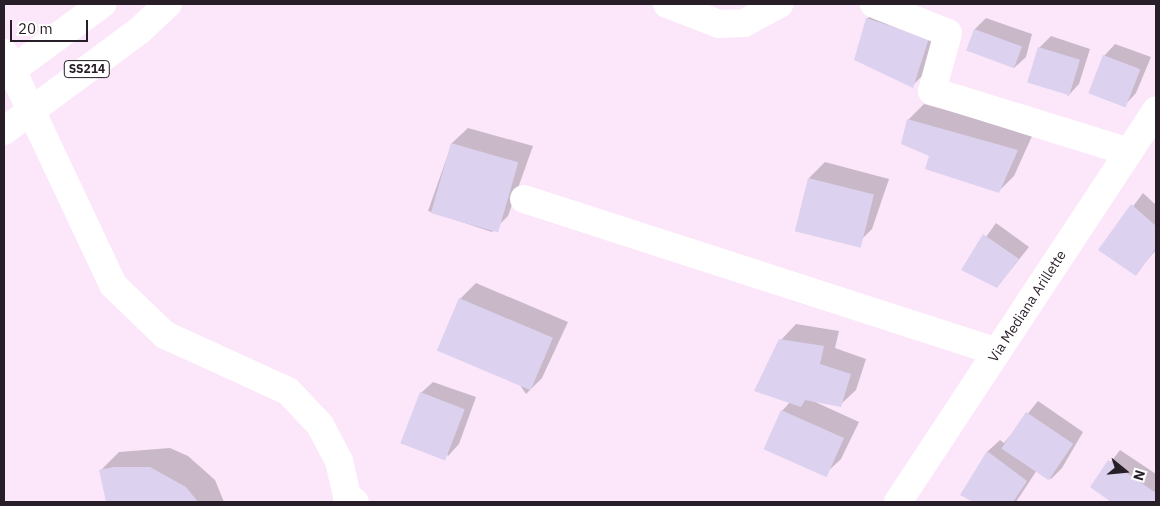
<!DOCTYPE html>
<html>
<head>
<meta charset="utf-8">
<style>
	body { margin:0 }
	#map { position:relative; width:1160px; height:506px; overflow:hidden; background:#fce7fa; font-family:"IBM Plex Sans",sans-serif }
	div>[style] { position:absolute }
	.shadow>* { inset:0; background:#0003 }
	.building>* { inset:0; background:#dcd2ef; transform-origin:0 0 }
	.minor>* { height:28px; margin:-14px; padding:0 14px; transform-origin:14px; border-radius:14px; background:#fff }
	.highway>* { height:28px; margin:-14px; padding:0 14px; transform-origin:14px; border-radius:14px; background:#fff }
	span { translate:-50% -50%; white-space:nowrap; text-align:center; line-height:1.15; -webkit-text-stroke:5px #fff; paint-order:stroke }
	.shield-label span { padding:1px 4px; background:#fff; border:1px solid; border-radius:4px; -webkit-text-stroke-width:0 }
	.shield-label { font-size:12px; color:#271e27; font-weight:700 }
	.street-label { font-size:14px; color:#271e27 }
	.frame { position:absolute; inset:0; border:5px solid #271e27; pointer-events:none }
	.north { position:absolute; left:1100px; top:446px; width:50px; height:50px; -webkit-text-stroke:4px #fff; paint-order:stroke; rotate:107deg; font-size:14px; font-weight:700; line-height:20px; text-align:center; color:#271e27 }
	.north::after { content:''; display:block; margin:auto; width:18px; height:22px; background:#271e27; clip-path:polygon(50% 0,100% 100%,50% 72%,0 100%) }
	.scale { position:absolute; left:10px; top:20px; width:78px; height:22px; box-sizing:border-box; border:2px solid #271e27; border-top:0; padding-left:6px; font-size:15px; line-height:18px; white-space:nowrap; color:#271e27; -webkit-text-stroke:4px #fff; paint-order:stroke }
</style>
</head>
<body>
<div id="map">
	<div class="shadow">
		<div style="clip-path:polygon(882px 4px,944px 22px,928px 70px,912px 86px,867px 19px)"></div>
		<div style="clip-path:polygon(986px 18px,1032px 34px,1026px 57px,1014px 68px,967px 50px,975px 29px)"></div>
		<div style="clip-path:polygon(1051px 36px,1090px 49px,1079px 84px,1068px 96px,1039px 48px)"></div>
		<div style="clip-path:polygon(1115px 44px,1151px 57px,1136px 93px,1125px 105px,1104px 56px)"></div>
		<div style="clip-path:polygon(924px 104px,1033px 134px,1014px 176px,998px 192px,908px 120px)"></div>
		<div style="clip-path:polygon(468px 128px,533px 146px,508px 216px,492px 232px,428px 211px,452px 143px)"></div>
		<div style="clip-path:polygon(825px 162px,889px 179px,872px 229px,856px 245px,809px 178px)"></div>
		<div style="clip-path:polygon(1143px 193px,1156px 205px,1156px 250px,1135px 274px,1100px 250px)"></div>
		<div style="clip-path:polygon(996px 223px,1029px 247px,997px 287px,963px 269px)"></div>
		<div style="clip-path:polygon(476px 283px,568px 322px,542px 378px,526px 394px,460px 299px)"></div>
		<div style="clip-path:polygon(796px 324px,839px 331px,835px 348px,866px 359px,856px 390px,840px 405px,813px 401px,859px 422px,841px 459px,825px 474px,782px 411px,790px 402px,781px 340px)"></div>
		<div style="clip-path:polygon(433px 382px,476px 397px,459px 444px,448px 456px,421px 393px)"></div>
		<div style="clip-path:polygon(1038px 401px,1083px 432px,1062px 468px,1051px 479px,1037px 470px,1016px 502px,975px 502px,962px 494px,988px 451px,1000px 440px,1004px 443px)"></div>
		<div style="clip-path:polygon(170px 448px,188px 456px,215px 480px,224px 502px,108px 502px,100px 471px,119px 452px)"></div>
		<div style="clip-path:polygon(1120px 450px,1156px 474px,1156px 502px,1114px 502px,1092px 487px)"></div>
	</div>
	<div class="building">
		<div style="clip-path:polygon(866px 18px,929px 38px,913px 88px,854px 60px)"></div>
		<div style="left:974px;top:29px;width:51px;height:23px;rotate:20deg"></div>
		<div style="left:1038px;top:47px;width:44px;height:37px;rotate:17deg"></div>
		<div style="left:1103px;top:55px;width:40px;height:41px;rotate:21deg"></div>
		<div style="clip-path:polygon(907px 119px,1018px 150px,999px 193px,925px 169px,929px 156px,901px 144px)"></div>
		<div style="left:451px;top:143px;width:70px;height:73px;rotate:16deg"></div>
		<div style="left:808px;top:178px;width:68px;height:55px;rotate:14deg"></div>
		<div style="clip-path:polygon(1131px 204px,1156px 226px,1156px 248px,1136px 276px,1098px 250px)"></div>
		<div style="clip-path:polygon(983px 234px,1019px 259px,997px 288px,961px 270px)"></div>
		<div style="left:459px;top:298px;width:102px;height:57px;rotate:23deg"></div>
		<div style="clip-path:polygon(779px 339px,824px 346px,820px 364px,851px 374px,841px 407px,805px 400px,801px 407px,754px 391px)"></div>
		<div style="left:420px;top:392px;width:48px;height:55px;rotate:21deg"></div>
		<div style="left:781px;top:410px;width:69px;height:43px;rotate:24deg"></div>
		<div style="left:1026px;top:412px;width:57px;height:44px;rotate:34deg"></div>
		<div style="clip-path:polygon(987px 451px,1027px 481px,1013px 502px,973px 502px,960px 495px)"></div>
		<div style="clip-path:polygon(1108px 460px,1156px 493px,1156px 502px,1111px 502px,1090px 487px)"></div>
		<div style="clip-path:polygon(114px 467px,150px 467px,186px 487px,198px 502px,106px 502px,99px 470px)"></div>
	</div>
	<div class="minor">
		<div style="left:667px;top:4px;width:56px;rotate:21deg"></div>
		<div style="left:719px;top:24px;width:25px;rotate:-2deg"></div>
		<div style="left:744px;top:23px;width:40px;rotate:-28deg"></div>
		<div style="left:874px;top:4px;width:79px;rotate:21.4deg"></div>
		<div style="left:948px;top:33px;width:60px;rotate:105.4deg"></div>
		<div style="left:932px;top:91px;width:206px;rotate:17.2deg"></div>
		<div style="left:4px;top:53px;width:256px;rotate:64.8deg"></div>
		<div style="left:113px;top:285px;width:72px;rotate:43.9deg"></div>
		<div style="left:165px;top:335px;width:135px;rotate:24.5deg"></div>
		<div style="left:288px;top:391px;width:47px;rotate:46.7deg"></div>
		<div style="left:320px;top:425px;width:41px;rotate:62.2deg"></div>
		<div style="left:339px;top:461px;width:37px;rotate:77deg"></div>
		<div style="left:347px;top:497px;width:9px;rotate:32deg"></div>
		<div style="left:524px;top:199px;width:497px;rotate:17.9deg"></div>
		<div style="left:898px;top:502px;width:469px;rotate:-56.6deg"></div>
	</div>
	<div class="highway">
		<div style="left:4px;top:76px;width:122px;rotate:-36.3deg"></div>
		<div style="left:4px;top:131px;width:169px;rotate:-36.6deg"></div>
		<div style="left:140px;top:30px;width:38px;rotate:-43deg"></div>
	</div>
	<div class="shield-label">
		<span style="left:87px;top:69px">SS214</span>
	</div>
	<div class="street-label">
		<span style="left:1027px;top:306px;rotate:-57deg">Via Mediana Arillette</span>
	</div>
	<div class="frame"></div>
	<div class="north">N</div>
	<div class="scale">20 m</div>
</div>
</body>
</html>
